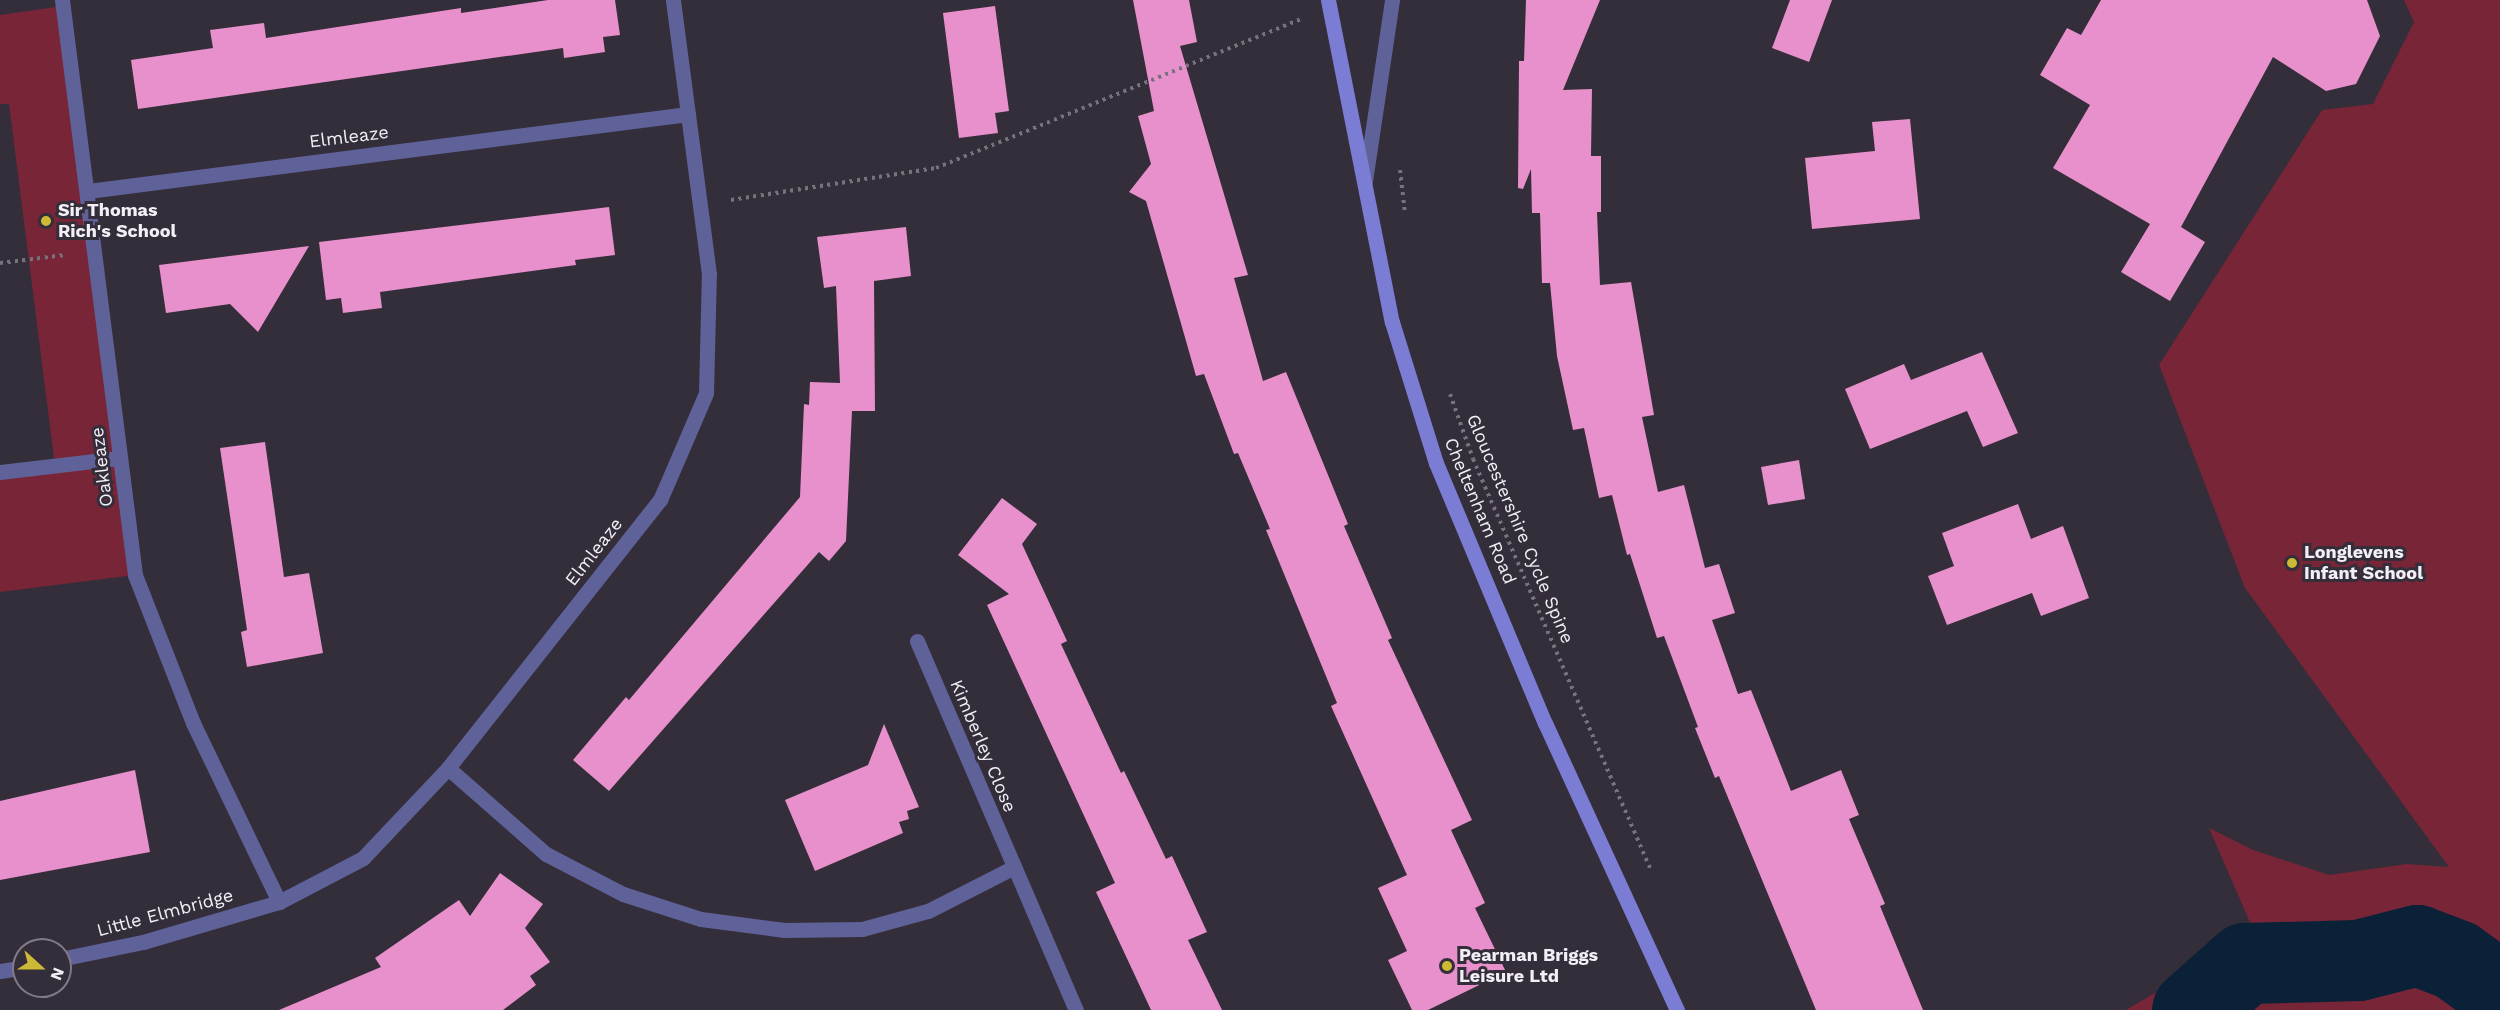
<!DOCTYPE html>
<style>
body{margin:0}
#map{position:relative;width:2500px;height:1010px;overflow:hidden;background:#342e3a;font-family:"Work Sans",sans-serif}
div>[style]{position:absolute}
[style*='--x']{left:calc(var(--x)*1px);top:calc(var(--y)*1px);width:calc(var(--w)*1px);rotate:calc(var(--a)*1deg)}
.green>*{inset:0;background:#772537}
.river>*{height:81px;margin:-40.5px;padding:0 40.5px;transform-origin:40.5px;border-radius:40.5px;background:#0a2138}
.building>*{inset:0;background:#e890cb}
.path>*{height:4px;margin-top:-2px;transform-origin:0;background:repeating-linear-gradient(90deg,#77727c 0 3px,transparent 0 7.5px)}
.service>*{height:15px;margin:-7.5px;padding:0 7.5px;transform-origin:7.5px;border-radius:7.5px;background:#5f6299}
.minor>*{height:15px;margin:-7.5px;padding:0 7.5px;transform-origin:7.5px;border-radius:7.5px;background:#5f6299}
.tertiary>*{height:15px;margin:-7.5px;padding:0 7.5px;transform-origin:7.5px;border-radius:7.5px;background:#5f6299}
.secondary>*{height:15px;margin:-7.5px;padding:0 7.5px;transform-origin:7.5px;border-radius:7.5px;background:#7a7dd3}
.dots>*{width:16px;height:16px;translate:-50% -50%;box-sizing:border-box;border:3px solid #342e3a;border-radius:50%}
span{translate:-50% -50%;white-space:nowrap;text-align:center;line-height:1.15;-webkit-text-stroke:6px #342e3a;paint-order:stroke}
.street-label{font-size:18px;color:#f3eff7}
.poi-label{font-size:18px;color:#f3eff7;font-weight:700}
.left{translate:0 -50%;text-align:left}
.north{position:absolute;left:12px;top:938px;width:60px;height:60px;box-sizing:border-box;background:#342e3a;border:2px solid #807b86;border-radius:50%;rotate:111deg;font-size:16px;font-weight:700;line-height:24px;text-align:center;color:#f3eff7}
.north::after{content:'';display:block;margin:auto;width:21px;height:27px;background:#ccb938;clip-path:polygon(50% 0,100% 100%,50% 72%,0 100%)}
</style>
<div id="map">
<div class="green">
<div style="clip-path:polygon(2404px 0,2500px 0,2500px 1010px,2126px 1010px,2255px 934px,2209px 828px,2253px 850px,2329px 875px,2407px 864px,2449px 867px,2245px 588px,2159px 365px,2322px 110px,2373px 104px,2414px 22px)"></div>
<div style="clip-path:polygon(63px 6px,135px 575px,0 592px,0 472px,55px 466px,9px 104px,0 104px,0 15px)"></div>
</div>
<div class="river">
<div style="--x:2192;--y:1010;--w:71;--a:-41.6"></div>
<div style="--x:2245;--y:963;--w:113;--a:-1.5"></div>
<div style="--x:2358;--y:960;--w:61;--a:-14.3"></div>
<div style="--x:2417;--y:945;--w:42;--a:21"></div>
<div style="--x:2456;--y:960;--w:54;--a:36"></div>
</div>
<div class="building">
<div style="clip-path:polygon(548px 0,615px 0,620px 35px,603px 37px,605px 52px,564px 58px,563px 48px,138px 109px,131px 60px,213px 48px,210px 30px,264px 23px,266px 38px,461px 8px,461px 13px)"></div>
<div style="clip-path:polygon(1133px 0,1189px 0,1197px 42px,1180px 46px,1248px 275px,1234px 278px,1263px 381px,1286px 372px,1348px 524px,1344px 526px,1392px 638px,1388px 640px,1472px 820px,1451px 830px,1485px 903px,1475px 908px,1506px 972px,1428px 1010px,1412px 1010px,1388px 960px,1407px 951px,1378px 888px,1407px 875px,1331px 706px,1337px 703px,1266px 530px,1270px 529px,1238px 453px,1234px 454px,1204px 374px,1196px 376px,1146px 201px,1129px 192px,1151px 164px,1138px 116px,1154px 111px)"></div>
<div style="clip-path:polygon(1526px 0,1600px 0,1563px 90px,1592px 89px,1591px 156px,1601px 156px,1601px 212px,1597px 212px,1600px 285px,1631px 282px,1654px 415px,1642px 417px,1658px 492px,1684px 485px,1705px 568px,1719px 564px,1735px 613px,1712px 620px,1738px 694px,1751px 690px,1791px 791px,1841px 770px,1859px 815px,1849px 819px,1885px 904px,1880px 906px,1923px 1010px,1816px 1010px,1719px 776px,1715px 778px,1695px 728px,1698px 727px,1664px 636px,1657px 638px,1630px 554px,1627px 555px,1612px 495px,1599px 498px,1584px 428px,1573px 430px,1557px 356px,1550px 283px,1542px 283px,1540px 213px,1532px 213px,1531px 169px,1523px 189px,1518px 188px,1519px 61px,1524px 61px)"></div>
<div style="clip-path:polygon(1790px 0,1832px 0,1809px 62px,1772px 48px)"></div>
<div style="clip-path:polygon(2101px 0,2367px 0,2380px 36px,2356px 84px,2326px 91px,2273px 57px,2181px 227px,2205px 242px,2170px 301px,2121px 272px,2150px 224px,2053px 168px,2090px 105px,2040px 75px,2067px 28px,2081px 35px)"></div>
<div style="clip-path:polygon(995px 6px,1009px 111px,995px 113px,998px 133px,959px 138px,943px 13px)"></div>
<div style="clip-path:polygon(1910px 119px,1920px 219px,1812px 229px,1805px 158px,1875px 151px,1872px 122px)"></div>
<div style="clip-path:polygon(609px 207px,615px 255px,575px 260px,576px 265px,380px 292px,382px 308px,343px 313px,341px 298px,326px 300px,319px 242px)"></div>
<div style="clip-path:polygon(906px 227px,911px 276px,874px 281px,875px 411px,852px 411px,846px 541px,829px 561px,819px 552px,609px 791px,573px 760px,626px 697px,629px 700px,800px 497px,804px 404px,809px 405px,810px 382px,840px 383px,836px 286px,824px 288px,817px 237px)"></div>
<div style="clip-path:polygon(309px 246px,258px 332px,230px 304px,166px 313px,159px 265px)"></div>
<div style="clip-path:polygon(1982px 352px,2018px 433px,1983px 447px,1967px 411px,1870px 449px,1845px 389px,1904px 364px,1911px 380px)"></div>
<div style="clip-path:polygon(265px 442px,284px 577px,309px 573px,323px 653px,247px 667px,241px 632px,247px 630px,220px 448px)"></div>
<div style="clip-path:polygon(1799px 460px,1805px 499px,1768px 505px,1761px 467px)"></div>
<div style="clip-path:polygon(1002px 498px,1037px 524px,1022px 544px,1067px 641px,1061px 644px,1121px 773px,1124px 771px,1166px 859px,1172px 856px,1207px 932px,1188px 940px,1222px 1010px,1151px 1010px,1096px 892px,1115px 883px,987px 605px,1009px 594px,958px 555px)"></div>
<div style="clip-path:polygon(2018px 504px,2031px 539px,2063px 526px,2089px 598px,2041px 616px,2032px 593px,1947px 625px,1928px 576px,1954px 566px,1942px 533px)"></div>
<div style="clip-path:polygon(884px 724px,919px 807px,907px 811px,909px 819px,899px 822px,903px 833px,815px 871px,785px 800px,868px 765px)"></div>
<div style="clip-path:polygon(135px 770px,150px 852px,0 880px,0 801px)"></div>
<div style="clip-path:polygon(500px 873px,543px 904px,525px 928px,550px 962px,530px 976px,536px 985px,503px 1010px,279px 1010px,381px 967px,375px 958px,459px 900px,470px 916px)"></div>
</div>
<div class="path">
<div style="--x:1400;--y:170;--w:43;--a:83.4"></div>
<div style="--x:731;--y:200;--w:207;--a:-8.9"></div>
<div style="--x:936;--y:168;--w:394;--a:-22.2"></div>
<div style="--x:0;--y:263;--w:65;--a:-7"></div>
<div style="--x:1450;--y:394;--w:69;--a:70.5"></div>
<div style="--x:1473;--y:459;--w:449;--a:66.6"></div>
</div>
<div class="service">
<div style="--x:0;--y:472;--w:121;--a:-6.7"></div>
</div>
<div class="minor">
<div style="--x:62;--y:0;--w:580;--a:82.76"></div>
<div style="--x:135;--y:575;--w:159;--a:68.6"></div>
<div style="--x:193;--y:723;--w:199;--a:64.3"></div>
<div style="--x:88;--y:191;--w:605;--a:-7.31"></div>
<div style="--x:917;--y:641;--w:402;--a:66.7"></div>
<div style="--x:448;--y:768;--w:130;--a:41.3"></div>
<div style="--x:546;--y:854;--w:87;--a:27.5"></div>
<div style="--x:623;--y:894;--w:82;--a:17.8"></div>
<div style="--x:701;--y:919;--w:84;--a:7.5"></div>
<div style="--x:784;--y:930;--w:78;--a:-0.7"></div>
<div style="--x:862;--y:929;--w:68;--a:-15.3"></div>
<div style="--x:928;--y:911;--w:97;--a:-27.1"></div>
<div style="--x:60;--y:959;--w:85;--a:-11.6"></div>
<div style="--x:143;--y:942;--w:142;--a:-16.4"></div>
<div style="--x:279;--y:902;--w:95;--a:-27.6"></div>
<div style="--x:363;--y:858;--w:124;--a:-46.6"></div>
<div style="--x:448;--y:768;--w:342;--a:-51.7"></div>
<div style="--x:660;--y:500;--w:116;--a:-66.7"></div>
<div style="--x:706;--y:393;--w:119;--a:-88.6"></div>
<div style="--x:709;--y:274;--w:276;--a:-97.5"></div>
<div style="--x:0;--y:971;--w:24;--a:-9"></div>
</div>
<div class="tertiary">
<div style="--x:1365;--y:181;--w:183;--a:-81.5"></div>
</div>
<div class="secondary">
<div style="--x:1328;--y:0;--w:328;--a:78.8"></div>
<div style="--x:1392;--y:322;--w:148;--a:72.7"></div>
<div style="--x:1436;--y:463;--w:282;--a:67.3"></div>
<div style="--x:1545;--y:723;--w:316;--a:65.3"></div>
</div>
<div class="dots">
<div style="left:46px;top:221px;background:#ccb938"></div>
<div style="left:2292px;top:563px;background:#ccb938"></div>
<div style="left:1447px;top:966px;background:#ccb938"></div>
</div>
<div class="street-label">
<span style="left:349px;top:137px;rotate:-7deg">Elmleaze</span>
<span style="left:102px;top:467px;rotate:-97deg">Oakleaze</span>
<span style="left:1480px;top:511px;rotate:67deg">Cheltenham Road</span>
<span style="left:1520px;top:529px;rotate:67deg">Gloucestershire Cycle Spine</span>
<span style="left:594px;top:552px;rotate:-52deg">Elmleaze</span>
<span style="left:983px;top:746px;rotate:67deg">Kimberley Close</span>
<span style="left:165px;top:913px;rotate:-15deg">Little Elmbridge</span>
</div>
<div class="poi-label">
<span class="left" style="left:58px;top:221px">Sir Thomas<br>Rich's School</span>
<span class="left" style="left:2304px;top:563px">Longlevens<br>Infant School</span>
<span class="left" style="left:1459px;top:966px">Pearman Briggs<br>Leisure Ltd</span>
</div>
<div class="north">N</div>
</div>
